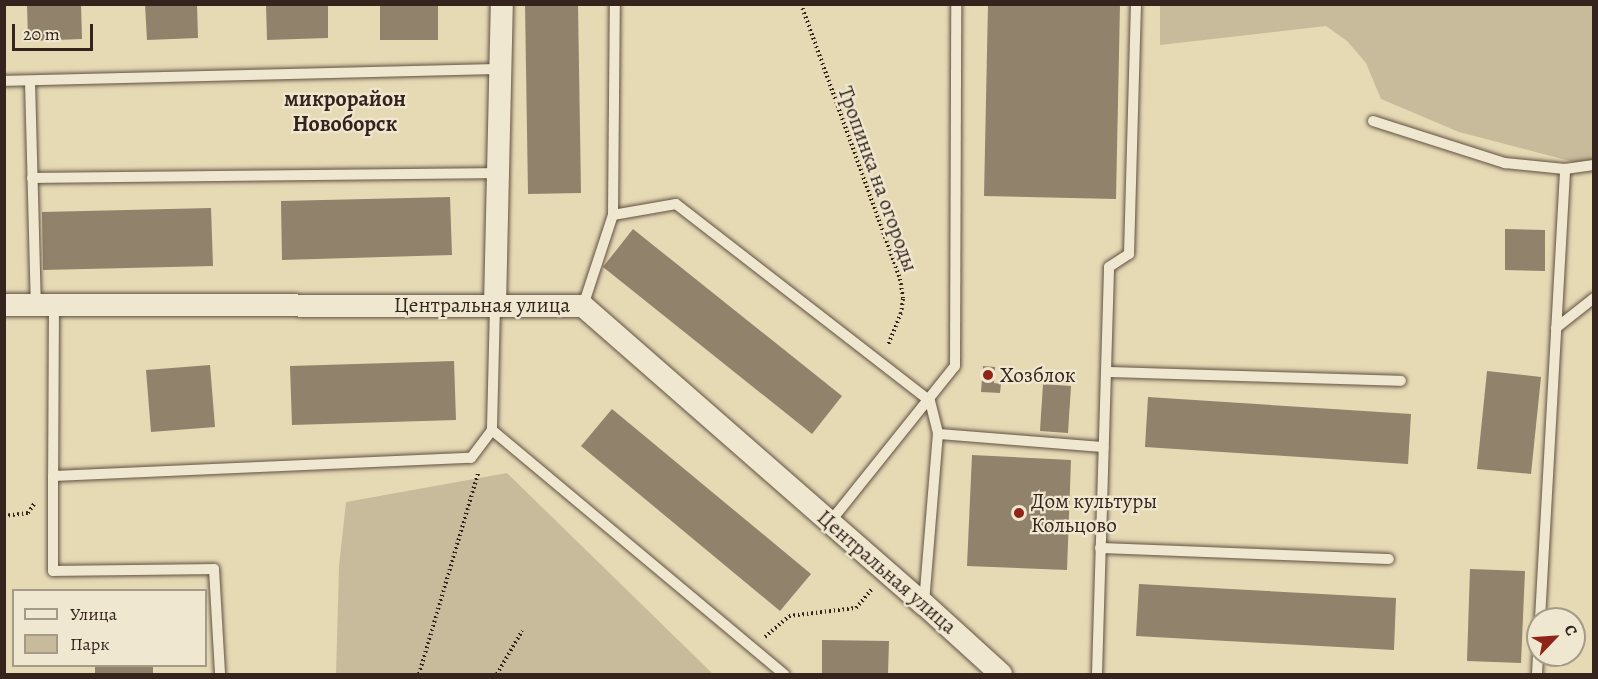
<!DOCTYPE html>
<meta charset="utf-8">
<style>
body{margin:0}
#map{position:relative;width:1598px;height:679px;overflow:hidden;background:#e6dab5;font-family:Alegreya,serif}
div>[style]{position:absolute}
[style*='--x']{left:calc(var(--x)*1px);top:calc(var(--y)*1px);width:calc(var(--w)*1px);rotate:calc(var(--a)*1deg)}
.green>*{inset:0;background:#c8bb9b}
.building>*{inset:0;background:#91826c}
.path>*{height:4px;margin-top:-2px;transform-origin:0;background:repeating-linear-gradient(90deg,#35231d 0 1.5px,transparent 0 4.5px)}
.roads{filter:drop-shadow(0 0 2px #615143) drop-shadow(0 0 2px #615143)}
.service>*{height:10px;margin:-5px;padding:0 5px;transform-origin:5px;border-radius:5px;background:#efe7cf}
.minor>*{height:22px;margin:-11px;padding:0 11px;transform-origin:11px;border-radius:11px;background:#efe7cf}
.dots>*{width:16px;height:16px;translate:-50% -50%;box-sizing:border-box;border:3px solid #efe7cf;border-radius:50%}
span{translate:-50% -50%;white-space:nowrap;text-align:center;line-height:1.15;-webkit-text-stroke:4.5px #efe7cf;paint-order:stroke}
.street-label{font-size:21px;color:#35231d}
.poi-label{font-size:21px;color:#35231d}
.left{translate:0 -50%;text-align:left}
.neighbourhood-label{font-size:22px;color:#35231d;font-weight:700}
.frame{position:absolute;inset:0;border:6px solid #35231d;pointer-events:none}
.legend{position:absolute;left:12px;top:589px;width:195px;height:78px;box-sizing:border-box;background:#efe7cf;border:2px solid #a59988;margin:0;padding:8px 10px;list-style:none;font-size:18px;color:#35231d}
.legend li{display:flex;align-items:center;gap:12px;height:30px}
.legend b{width:30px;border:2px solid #a59988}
.north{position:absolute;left:1526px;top:607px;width:60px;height:60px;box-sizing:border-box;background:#efe7cf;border:2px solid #a59988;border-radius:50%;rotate:65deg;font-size:16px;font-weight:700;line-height:24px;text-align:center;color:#35231d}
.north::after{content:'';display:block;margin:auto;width:21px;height:27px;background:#8f2418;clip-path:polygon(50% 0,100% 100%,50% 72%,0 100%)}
.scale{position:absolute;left:12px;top:24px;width:81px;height:27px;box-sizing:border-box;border:3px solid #35231d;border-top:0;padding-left:8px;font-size:18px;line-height:21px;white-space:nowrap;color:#35231d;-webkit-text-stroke:4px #efe7cf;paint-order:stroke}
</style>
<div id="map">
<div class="green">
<div style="clip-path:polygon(1160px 5px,1593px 5px,1593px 167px,1459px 132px,1381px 99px,1366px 63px,1347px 41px,1326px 26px,1160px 45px)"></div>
<div style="clip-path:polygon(507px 473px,713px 674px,336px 674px,339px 566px,346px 502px)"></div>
</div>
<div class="building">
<div style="clip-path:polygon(27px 4px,81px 4px,82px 39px,28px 41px)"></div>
<div style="clip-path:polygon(145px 4px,197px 4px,198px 38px,147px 40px)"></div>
<div style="clip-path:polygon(266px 4px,328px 4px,328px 38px,267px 40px)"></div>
<div style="clip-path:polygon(380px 4px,438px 4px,438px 40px,380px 40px)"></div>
<div style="clip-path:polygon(525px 4px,578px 4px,581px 193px,528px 194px)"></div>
<div style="clip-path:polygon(988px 4px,1120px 4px,1116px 199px,984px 196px)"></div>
<div style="clip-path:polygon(450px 197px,452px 255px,282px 260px,281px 201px)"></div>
<div style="clip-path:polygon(211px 208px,213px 266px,43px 270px,42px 212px)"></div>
<div style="clip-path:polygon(633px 229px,842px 396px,812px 434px,603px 267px)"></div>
<div style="clip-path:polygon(1505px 229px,1545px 230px,1545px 271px,1505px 270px)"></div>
<div style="clip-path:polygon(454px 361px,456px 420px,292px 425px,290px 366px)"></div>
<div style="clip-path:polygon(210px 365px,215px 427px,151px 432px,146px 370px)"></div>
<div style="clip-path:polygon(983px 366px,995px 367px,994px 383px,1001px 384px,1000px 393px,981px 392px)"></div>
<div style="clip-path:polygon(1487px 371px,1541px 377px,1531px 474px,1477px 469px)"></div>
<div style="clip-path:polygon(1043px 384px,1071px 386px,1068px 433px,1040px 431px)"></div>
<div style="clip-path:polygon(1148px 397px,1411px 414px,1408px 464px,1145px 447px)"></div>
<div style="clip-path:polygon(612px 409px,811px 574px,780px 611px,581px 446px)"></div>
<div style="clip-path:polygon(972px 455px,1071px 460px,1067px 570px,967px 566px)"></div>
<div style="clip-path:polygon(1470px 569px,1525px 571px,1521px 663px,1467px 661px)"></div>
<div style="clip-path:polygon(1139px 584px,1396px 598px,1394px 650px,1136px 636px)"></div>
<div style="clip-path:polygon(822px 640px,889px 641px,888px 674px,822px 674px)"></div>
<div style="clip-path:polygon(95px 666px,153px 666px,153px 674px,95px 674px)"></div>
</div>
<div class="path">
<div style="--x:801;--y:4;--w:292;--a:70.2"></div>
<div style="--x:900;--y:279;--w:20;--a:81"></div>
<div style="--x:903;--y:299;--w:14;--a:98"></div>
<div style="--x:901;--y:313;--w:35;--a:112"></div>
<div style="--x:4;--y:516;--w:24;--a:-7"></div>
<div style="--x:28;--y:513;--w:11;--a:-56"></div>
<div style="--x:765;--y:637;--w:32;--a:-41"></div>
<div style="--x:789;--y:616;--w:67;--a:-6.8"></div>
<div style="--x:856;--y:608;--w:25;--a:-50"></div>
<div style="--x:419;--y:674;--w:209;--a:-73.6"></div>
<div style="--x:497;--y:674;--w:50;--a:-59.8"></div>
</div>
<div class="roads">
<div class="service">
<div style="--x:4;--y:81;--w:498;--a:-1.4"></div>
<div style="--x:30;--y:81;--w:224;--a:88.5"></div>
<div style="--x:1373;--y:121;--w:139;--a:17.7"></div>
<div style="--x:1505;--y:163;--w:60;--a:5.7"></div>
<div style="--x:1565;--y:169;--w:29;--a:-8"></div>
<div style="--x:32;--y:178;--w:467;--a:-0.6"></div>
<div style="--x:613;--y:215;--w:64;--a:-9.9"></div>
<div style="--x:676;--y:204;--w:321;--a:37.8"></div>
<div style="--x:930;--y:401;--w:34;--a:76"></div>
<div style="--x:938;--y:434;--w:166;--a:4.5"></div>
<div style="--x:54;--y:305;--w:171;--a:90.3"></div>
<div style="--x:53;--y:476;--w:418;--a:-2.5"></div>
<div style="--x:471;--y:458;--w:35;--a:-53"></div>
<div style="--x:495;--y:305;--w:125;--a:91.4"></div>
<div style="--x:492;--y:430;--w:381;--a:39.9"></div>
<div style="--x:583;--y:306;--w:96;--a:-71.8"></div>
<div style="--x:613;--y:215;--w:211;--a:-89.5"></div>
<div style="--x:1556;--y:328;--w:48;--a:-38.3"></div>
<div style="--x:1106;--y:372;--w:295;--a:1.7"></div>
<div style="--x:53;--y:476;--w:95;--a:90"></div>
<div style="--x:53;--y:571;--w:161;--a:-0.7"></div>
<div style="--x:214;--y:569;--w:105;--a:86.7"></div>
<div style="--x:830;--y:522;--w:200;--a:-51.3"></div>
<div style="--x:955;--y:366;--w:362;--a:-89.8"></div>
<div style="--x:1100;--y:548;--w:289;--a:2.2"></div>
<div style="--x:924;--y:603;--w:170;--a:-85.3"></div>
<div style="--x:1540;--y:619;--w:451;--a:-86.8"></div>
<div style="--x:1097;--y:674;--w:407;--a:-88.3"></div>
<div style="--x:1109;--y:267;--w:24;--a:-33"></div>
<div style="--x:1129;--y:254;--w:250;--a:-88.4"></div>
<div style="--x:1537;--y:674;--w:21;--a:-87"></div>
</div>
<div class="minor">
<div style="--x:4;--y:305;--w:579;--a:0.1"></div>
<div style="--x:583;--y:306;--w:453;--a:41.2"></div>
<div style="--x:924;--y:604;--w:104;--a:42.3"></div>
<div style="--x:495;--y:305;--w:301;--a:-88.7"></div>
</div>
</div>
<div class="dots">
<div style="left:988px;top:375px;background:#8f2418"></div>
<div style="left:1019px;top:513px;background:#8f2418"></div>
</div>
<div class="street-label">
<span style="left:878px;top:179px;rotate:70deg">Тропинка на огороды</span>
<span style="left:482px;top:305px">Центральная улица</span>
<span style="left:887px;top:572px;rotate:41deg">Центральная улица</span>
</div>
<div class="poi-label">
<span class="left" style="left:1000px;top:375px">Хозблок</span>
<span class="left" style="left:1031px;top:513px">Дом культуры<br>Кольцово</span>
</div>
<div class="neighbourhood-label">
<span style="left:345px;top:112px">микрорайон<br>Новоборск</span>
</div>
<div class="frame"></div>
<ul class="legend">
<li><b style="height:8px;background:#efe7cf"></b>Улица</li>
<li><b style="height:16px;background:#c8bb9b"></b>Парк</li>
</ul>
<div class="north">С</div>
<div class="scale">20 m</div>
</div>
